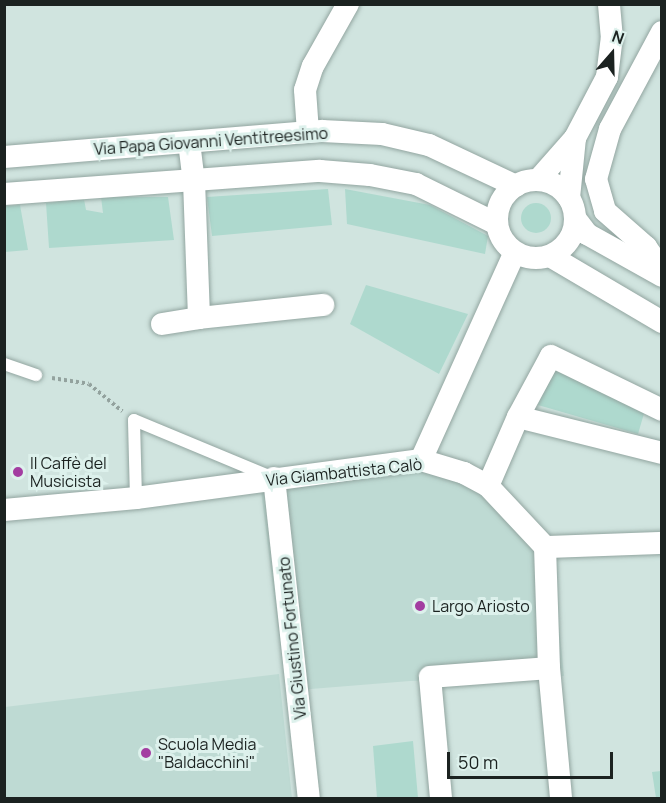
<!DOCTYPE html>
<meta charset="utf-8">
<style>
body{margin:0}
#map{position:relative;width:666px;height:803px;overflow:hidden;background:#d0e4df;font-family:Manrope,sans-serif}
div>[style]{position:absolute}
[style*='--x']{left:calc(var(--x)*1px);top:calc(var(--y)*1px);width:calc(var(--w)*1px);rotate:calc(var(--a)*1deg)}
.built>*{inset:0;background:#bedad3}
.green>*{inset:0;background:#aed9ce}
.round{border-radius:50%}
.path>*{height:4px;margin-top:-2px;transform-origin:0;background:repeating-linear-gradient(90deg,#93a29e 0 3px,transparent 0 6px)}
.roads{filter:drop-shadow(0 0 2px #92a5a0) drop-shadow(0 0 2px #92a5a0)}
.lane>*{height:12px;margin:-6px;padding:0 6px;transform-origin:6px;border-radius:6px;background:#fff}
.street>*{height:22px;margin:-11px;padding:0 11px;transform-origin:11px;border-radius:11px;background:#fff}
.street>.ring{margin:-11px;padding:0;box-sizing:content-box;background:none;border:22px solid #fff;border-radius:50%}
.dots>*{width:16px;height:16px;translate:-50% -50%;box-sizing:border-box;border:3px solid #ddf1ec;border-radius:50%}
span{translate:-50% -50%;white-space:nowrap;text-align:center;line-height:1.15;-webkit-text-stroke:6px #ddf1ec;paint-order:stroke}
.street-label{font-size:16px;color:#1b2220}
.poi-label{font-size:16px;color:#1b2220}
.left{translate:0 -50%;text-align:left}
.frame{position:absolute;inset:0;border:6px solid #1b2220;pointer-events:none}
.north{position:absolute;left:582px;top:24px;width:60px;height:60px;-webkit-text-stroke:4px #ddf1ec;paint-order:stroke;rotate:20deg;font-size:16px;font-weight:700;line-height:24px;text-align:center;color:#1b2220}
.north::after{content:'';display:block;margin:auto;width:21px;height:27px;background:#1b2220;clip-path:polygon(50% 0,100% 100%,50% 72%,0 100%)}
.scale{position:absolute;left:447px;top:752px;width:166px;height:27px;box-sizing:border-box;border:3px solid #1b2220;border-top:0;padding-left:8px;font-size:18px;line-height:21px;white-space:nowrap;color:#1b2220;-webkit-text-stroke:4px #ddf1ec;paint-order:stroke}
</style>
<div id="map">
<div class="built">
<div style="clip-path:polygon(452px 463px,551px 542px,564px 676px,410px 681px,286px 691px,259px 474px)"></div>
<div style="clip-path:polygon(279px 674px,292px 798px,5px 798px,5px 707px)"></div>
</div>
<div class="green">
<div style="clip-path:polygon(328px 189px,332px 225px,212px 236px,207px 197px)"></div>
<div style="clip-path:polygon(345px 189px,430px 205px,488px 236px,485px 254px,347px 224px)"></div>
<div style="clip-path:polygon(101px 197px,168px 197px,174px 240px,49px 248px,46px 203px,84px 199px,86px 210px,103px 213px)"></div>
<div class="round" style="left:521px;top:203px;width:30px;height:30px"></div>
<div style="clip-path:polygon(20px 205px,28px 250px,5px 252px,5px 206px)"></div>
<div style="clip-path:polygon(366px 285px,468px 314px,439px 374px,350px 324px)"></div>
<div style="clip-path:polygon(554px 366px,645px 410px,638px 434px,538px 405px)"></div>
<div style="clip-path:polygon(413px 741px,418px 798px,377px 798px,373px 746px)"></div>
<div style="clip-path:polygon(661px 771px,661px 798px,656px 798px,652px 772px)"></div>
</div>
<div class="path">
<div style="--x:52;--y:378;--w:37;--a:9"></div>
<div style="--x:89;--y:384;--w:43;--a:39.3"></div>
</div>
<div class="roads">
<div class="lane">
<div style="--x:4;--y:364;--w:34;--a:19"></div>
<div style="--x:136;--y:498;--w:78;--a:-91.5"></div>
<div style="--x:134;--y:420;--w:148;--a:22.6"></div>
</div>
<div class="street">
<div style="--x:662;--y:32;--w:110;--a:118.2"></div>
<div style="--x:610;--y:129;--w:52;--a:105.6"></div>
<div style="--x:596;--y:179;--w:33;--a:74"></div>
<div style="--x:605;--y:211;--w:55;--a:41.3"></div>
<div style="--x:646;--y:247;--w:28;--a:55"></div>
<div style="--x:308;--y:132;--w:42;--a:-94.1"></div>
<div style="--x:305;--y:90;--w:25;--a:-72"></div>
<div style="--x:313;--y:66;--w:71;--a:-60.6"></div>
<div style="--x:189;--y:142;--w:39;--a:83"></div>
<div style="--x:194;--y:181;--w:137;--a:87.9"></div>
<div style="--x:4;--y:157;--w:319;--a:-4.7"></div>
<div style="--x:322;--y:131;--w:60;--a:2.9"></div>
<div style="--x:382;--y:134;--w:48;--a:13.2"></div>
<div style="--x:429;--y:145;--w:96;--a:25.2"></div>
<div style="--x:538;--y:180;--w:56;--a:-48.6"></div>
<div style="--x:575;--y:138;--w:69;--a:-62.3"></div>
<div style="--x:607;--y:77;--w:38;--a:-83"></div>
<div style="--x:612;--y:39;--w:35;--a:-95"></div>
<div class="ring" style="left:497px;top:180px;width:56px;height:56px"></div>
<div style="--x:4;--y:194;--w:317;--a:-4.2"></div>
<div style="--x:320;--y:171;--w:50;--a:4.6"></div>
<div style="--x:370;--y:175;--w:47;--a:11.1"></div>
<div style="--x:416;--y:184;--w:90;--a:26.3"></div>
<div style="--x:569;--y:198;--w:60;--a:-84.3"></div>
<div style="--x:575;--y:218;--w:20;--a:53"></div>
<div style="--x:587;--y:234;--w:86;--a:29.2"></div>
<div style="--x:550;--y:256;--w:130;--a:30.5"></div>
<div style="--x:162;--y:324;--w:37;--a:-9"></div>
<div style="--x:199;--y:318;--w:125;--a:-6"></div>
<div style="--x:518;--y:417;--w:148;--a:14"></div>
<div style="--x:421;--y:460;--w:228;--a:-65.7"></div>
<div style="--x:274;--y:478;--w:322;--a:83.8"></div>
<div style="--x:488;--y:486;--w:75;--a:-66.5"></div>
<div style="--x:518;--y:417;--w:69;--a:-61.6"></div>
<div style="--x:551;--y:356;--w:123;--a:25.9"></div>
<div style="--x:4;--y:510;--w:133;--a:-5.2"></div>
<div style="--x:136;--y:498;--w:288;--a:-7.6"></div>
<div style="--x:421;--y:460;--w:45;--a:16.8"></div>
<div style="--x:464;--y:473;--w:27;--a:28"></div>
<div style="--x:488;--y:486;--w:83;--a:46.9"></div>
<div style="--x:545;--y:547;--w:121;--a:88.1"></div>
<div style="--x:549;--y:668;--w:131;--a:84.7"></div>
<div style="--x:545;--y:547;--w:117;--a:-2"></div>
<div style="--x:441;--y:798;--w:121;--a:-95.2"></div>
<div style="--x:430;--y:677;--w:119;--a:-4.3"></div>
</div>
</div>
<div class="dots">
<div style="left:18px;top:472px;background:#a33da1"></div>
<div style="left:420px;top:606px;background:#a33da1"></div>
<div style="left:146px;top:753px;background:#a33da1"></div>
</div>
<div class="street-label">
<span style="left:211px;top:141px;rotate:-4deg">Via Papa Giovanni Ventitreesimo</span>
<span style="left:344px;top:472px;rotate:-6deg">Via Giambattista Calò</span>
<span style="left:292px;top:638px;rotate:-96deg">Via Giustino Fortunato</span>
</div>
<div class="poi-label">
<span class="left" style="left:30px;top:472px">Il Caffè del<br>Musicista</span>
<span class="left" style="left:432px;top:606px">Largo Ariosto</span>
<span class="left" style="left:158px;top:753px">Scuola Media<br>"Baldacchini"</span>
</div>
<div class="frame"></div>
<div class="north">N</div>
<div class="scale">50 m</div>
</div>
